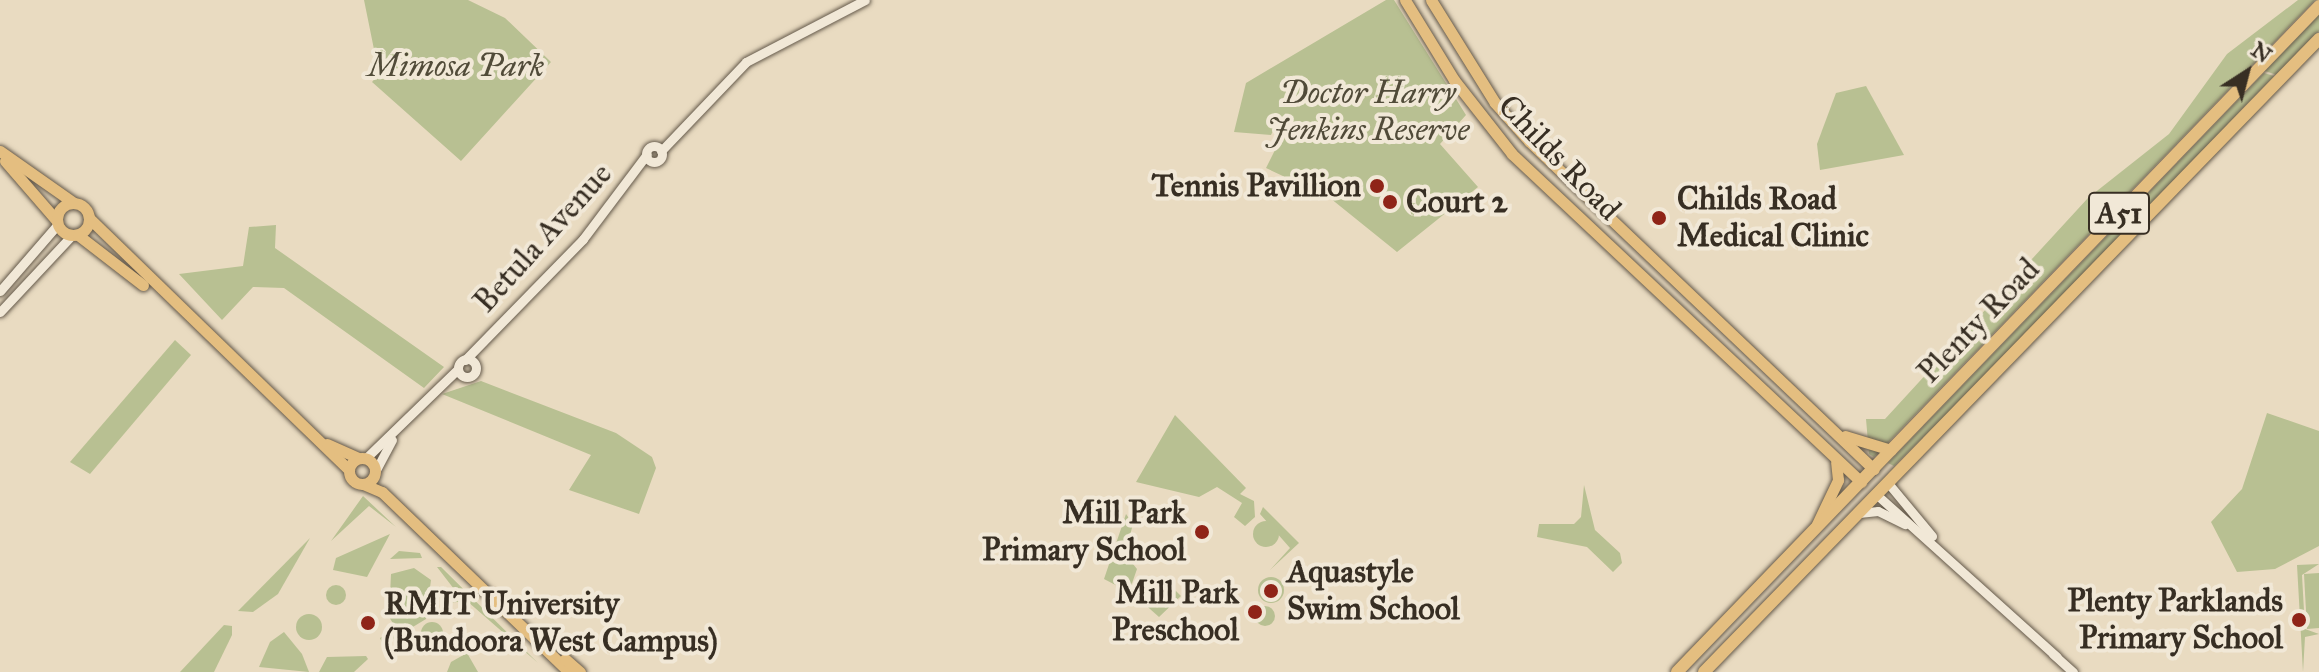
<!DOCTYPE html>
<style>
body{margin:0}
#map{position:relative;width:2319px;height:672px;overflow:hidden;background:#e9dbc1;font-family:"IM FELL Great Primer",serif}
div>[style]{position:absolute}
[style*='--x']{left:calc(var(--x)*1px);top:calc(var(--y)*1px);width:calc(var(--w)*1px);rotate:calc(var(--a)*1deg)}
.green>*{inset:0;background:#b8c092}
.round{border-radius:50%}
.roads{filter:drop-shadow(0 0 2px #64594a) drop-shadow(0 0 2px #64594a)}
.minor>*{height:9px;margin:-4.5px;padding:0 4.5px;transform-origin:4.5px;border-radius:4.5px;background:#f1e8d7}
.minor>.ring{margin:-4.5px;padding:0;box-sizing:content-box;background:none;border:9px solid #f1e8d7;border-radius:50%}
.major>*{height:11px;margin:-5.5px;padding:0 5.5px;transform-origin:5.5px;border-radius:5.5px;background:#e4be80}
.major>.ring{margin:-5.5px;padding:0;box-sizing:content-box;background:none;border:11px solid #e4be80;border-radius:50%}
.highway>*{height:12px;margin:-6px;padding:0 6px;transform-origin:6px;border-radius:6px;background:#e4be80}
.dots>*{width:22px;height:22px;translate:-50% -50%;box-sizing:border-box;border:4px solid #f1e8d7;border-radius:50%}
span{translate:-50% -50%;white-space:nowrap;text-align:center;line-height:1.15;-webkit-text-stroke:8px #f1e8d7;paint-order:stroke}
.shield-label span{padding:2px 6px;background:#f1e8d7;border:2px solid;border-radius:6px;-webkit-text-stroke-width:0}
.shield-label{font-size:30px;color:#372e23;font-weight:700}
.park-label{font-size:32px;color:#514b39;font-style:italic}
.street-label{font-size:32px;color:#372e23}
.poi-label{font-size:32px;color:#372e23;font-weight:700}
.right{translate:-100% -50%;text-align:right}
.left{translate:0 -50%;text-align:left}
.north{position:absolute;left:2207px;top:32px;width:80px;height:80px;-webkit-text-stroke:6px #f1e8d7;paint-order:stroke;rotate:36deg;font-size:22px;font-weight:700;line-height:32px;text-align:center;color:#372e23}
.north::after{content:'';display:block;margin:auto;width:28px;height:36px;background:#372e23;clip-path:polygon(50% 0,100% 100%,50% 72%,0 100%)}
</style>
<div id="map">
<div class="green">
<div style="clip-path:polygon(364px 0,468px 0,505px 18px,551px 62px,461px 161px,372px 82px,379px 74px)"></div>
<div style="clip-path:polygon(1386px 0,1394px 0,1466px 115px,1440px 144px,1478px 187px,1397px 252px,1330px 198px,1266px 168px,1289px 122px,1279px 118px,1271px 135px,1234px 132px,1246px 83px)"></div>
<div style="clip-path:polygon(2298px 0,2315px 0,1874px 457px,1869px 454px,1866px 419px,1885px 419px,2088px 198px,2169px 134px,2227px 54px)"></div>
<div style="clip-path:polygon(2319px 15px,2319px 31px,2277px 75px,2265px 71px)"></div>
<div style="clip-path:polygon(2264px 73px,2274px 76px,1987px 374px,1894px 466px,1888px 463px)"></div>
<div style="clip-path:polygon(1866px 86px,1904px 155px,1820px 170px,1817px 144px,1836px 93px)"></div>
<div style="clip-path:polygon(276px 225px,275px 248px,444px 367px,424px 388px,284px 288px,253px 287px,222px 320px,179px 274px,243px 266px,249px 227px)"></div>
<div style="clip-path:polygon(175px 340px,191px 355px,124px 434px,90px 474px,70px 462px)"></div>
<div style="clip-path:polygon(481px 381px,616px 433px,652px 457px,656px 468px,639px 514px,569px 490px,591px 455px,442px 394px)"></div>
<div style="clip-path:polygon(2267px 413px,2319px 431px,2319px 546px,2275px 569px,2237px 572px,2211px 522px,2242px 489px)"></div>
<div style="clip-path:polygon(1175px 415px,1246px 488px,1240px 494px,1254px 501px,1255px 517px,1245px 526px,1234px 517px,1242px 503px,1217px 487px,1199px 497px,1136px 482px)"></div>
<div style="clip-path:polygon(1584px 485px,1595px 530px,1620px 553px,1622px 563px,1613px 572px,1587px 547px,1537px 537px,1539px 524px,1574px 524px,1581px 517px)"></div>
<div style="clip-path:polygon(363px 496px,396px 527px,369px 506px,331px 541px)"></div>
<div style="clip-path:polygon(1263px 507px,1299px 543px,1270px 570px,1290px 548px,1260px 514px)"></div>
<div style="clip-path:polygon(1126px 514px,1133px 524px,1125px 554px,1137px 569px,1129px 592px,1104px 579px)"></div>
<div class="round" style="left:1253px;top:521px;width:26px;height:26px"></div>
<div style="clip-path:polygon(390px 534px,367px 577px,333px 570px,336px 558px)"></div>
<div style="clip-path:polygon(310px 538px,278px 594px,253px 612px,238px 611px)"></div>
<div style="clip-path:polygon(399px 551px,420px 553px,422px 558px,390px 559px)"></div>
<div style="clip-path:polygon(2319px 564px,2302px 575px,2305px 629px,2319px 634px,2305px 637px,2303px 672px,2297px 565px)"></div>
<div style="clip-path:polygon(437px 567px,441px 567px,538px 663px,467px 601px,447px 603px,454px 589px)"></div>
<div style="clip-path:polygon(414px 568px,431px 580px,426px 619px,383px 645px,380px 638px,396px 628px,389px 617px,391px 574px)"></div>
<div style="clip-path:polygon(2319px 573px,2319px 628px,2307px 629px,2304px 574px)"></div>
<div class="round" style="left:1258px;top:577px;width:26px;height:26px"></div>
<div style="clip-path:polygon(1133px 584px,1171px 601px,1175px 590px,1181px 596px,1159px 617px,1132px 593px)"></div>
<div class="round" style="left:326px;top:585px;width:20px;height:20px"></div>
<div class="round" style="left:1255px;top:606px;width:20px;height:20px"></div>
<div class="round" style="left:296px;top:614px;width:26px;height:26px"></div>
<div class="round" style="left:421px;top:622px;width:22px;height:22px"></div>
<div style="clip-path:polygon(224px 625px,232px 626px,232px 635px,214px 672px,180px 672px)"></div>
<div style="clip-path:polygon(284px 632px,302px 654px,309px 672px,259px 667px,270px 642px)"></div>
<div style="clip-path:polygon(467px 653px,478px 672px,447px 672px,451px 662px)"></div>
<div style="clip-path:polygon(327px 657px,366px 656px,368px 659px,354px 672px,319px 672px)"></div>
</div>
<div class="roads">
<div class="minor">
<div class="ring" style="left:646px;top:146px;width:7px;height:7px"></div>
<div style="--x:661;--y:151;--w:123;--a:-46.3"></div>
<div style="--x:746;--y:62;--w:134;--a:-27.5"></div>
<div style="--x:0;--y:291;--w:89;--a:-49.1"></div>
<div style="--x:0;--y:312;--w:105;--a:-46.9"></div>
<div class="ring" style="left:458px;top:359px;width:9px;height:9px"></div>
<div style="--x:465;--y:360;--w:169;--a:-45.7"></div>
<div style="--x:583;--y:239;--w:106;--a:-53"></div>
<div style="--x:366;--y:458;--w:128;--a:-44.1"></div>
<div style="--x:376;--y:470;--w:34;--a:-62"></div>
<div style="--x:1888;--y:483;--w:69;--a:50.3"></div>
<div style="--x:1877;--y:495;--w:242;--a:42"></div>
<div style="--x:1859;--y:513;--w:19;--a:-6"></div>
<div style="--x:1878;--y:511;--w:30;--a:26"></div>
<div style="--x:2053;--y:654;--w:27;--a:42"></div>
</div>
<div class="major">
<div style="--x:1405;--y:0;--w:94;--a:58.5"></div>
<div style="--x:1454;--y:80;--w:94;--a:51.9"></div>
<div style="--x:1512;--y:154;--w:479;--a:43.2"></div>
<div style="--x:1431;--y:0;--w:121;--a:58.1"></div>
<div style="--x:1495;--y:103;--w:51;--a:48.2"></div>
<div style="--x:1529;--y:141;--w:476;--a:43.6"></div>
<div style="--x:0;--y:151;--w:90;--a:35.1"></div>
<div style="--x:5;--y:161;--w:79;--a:49.1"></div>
<div class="ring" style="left:57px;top:203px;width:21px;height:21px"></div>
<div style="--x:89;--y:218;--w:362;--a:44.1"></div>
<div style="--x:78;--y:235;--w:82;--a:37.6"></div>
<div style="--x:1845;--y:436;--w:48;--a:16.9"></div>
<div style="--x:327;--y:444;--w:35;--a:24"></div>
<div class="ring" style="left:349px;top:458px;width:15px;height:15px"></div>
<div style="--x:363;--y:484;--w:21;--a:23"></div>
<div style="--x:382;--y:492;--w:260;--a:43.9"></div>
<div style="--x:1817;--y:524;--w:49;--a:-64.5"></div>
<div style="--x:1838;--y:480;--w:18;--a:-96"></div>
<div style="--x:565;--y:659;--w:20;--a:41"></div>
</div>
<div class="highway">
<div style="--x:1677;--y:672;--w:925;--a:-46.05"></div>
<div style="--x:1704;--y:672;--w:883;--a:-45.83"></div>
</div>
</div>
<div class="dots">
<div style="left:1377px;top:186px;background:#8f2418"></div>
<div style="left:1390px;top:202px;background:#8f2418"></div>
<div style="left:1659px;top:218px;background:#8f2418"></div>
<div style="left:1202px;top:532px;background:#8f2418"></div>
<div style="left:1271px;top:591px;background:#8f2418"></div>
<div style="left:1255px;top:612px;background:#8f2418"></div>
<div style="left:2299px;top:620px;background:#8f2418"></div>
<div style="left:368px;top:623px;background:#8f2418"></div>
</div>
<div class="shield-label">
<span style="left:2119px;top:213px">A51</span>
</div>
<div class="park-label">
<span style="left:456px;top:66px">Mimosa Park</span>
<span style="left:1368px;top:112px">Doctor Harry<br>Jenkins Reserve</span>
</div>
<div class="street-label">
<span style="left:1559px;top:158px;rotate:46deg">Childs Road</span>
<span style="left:543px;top:238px;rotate:-48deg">Betula Avenue</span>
<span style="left:1979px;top:321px;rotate:-46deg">Plenty Road</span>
</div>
<div class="poi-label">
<span class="right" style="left:1361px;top:186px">Tennis Pavillion</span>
<span class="left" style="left:1677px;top:218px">Childs Road<br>Medical Clinic</span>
<span class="left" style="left:1406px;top:202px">Court 2</span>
<span class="right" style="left:1186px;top:532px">Mill Park<br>Primary School</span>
<span class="left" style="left:1287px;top:591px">Aquastyle<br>Swim School</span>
<span class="right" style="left:1239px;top:612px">Mill Park<br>Preschool</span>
<span class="right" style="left:2283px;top:620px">Plenty Parklands<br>Primary School</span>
<span class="left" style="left:384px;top:623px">RMIT University<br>(Bundoora West Campus)</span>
</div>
<div class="north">N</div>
</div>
